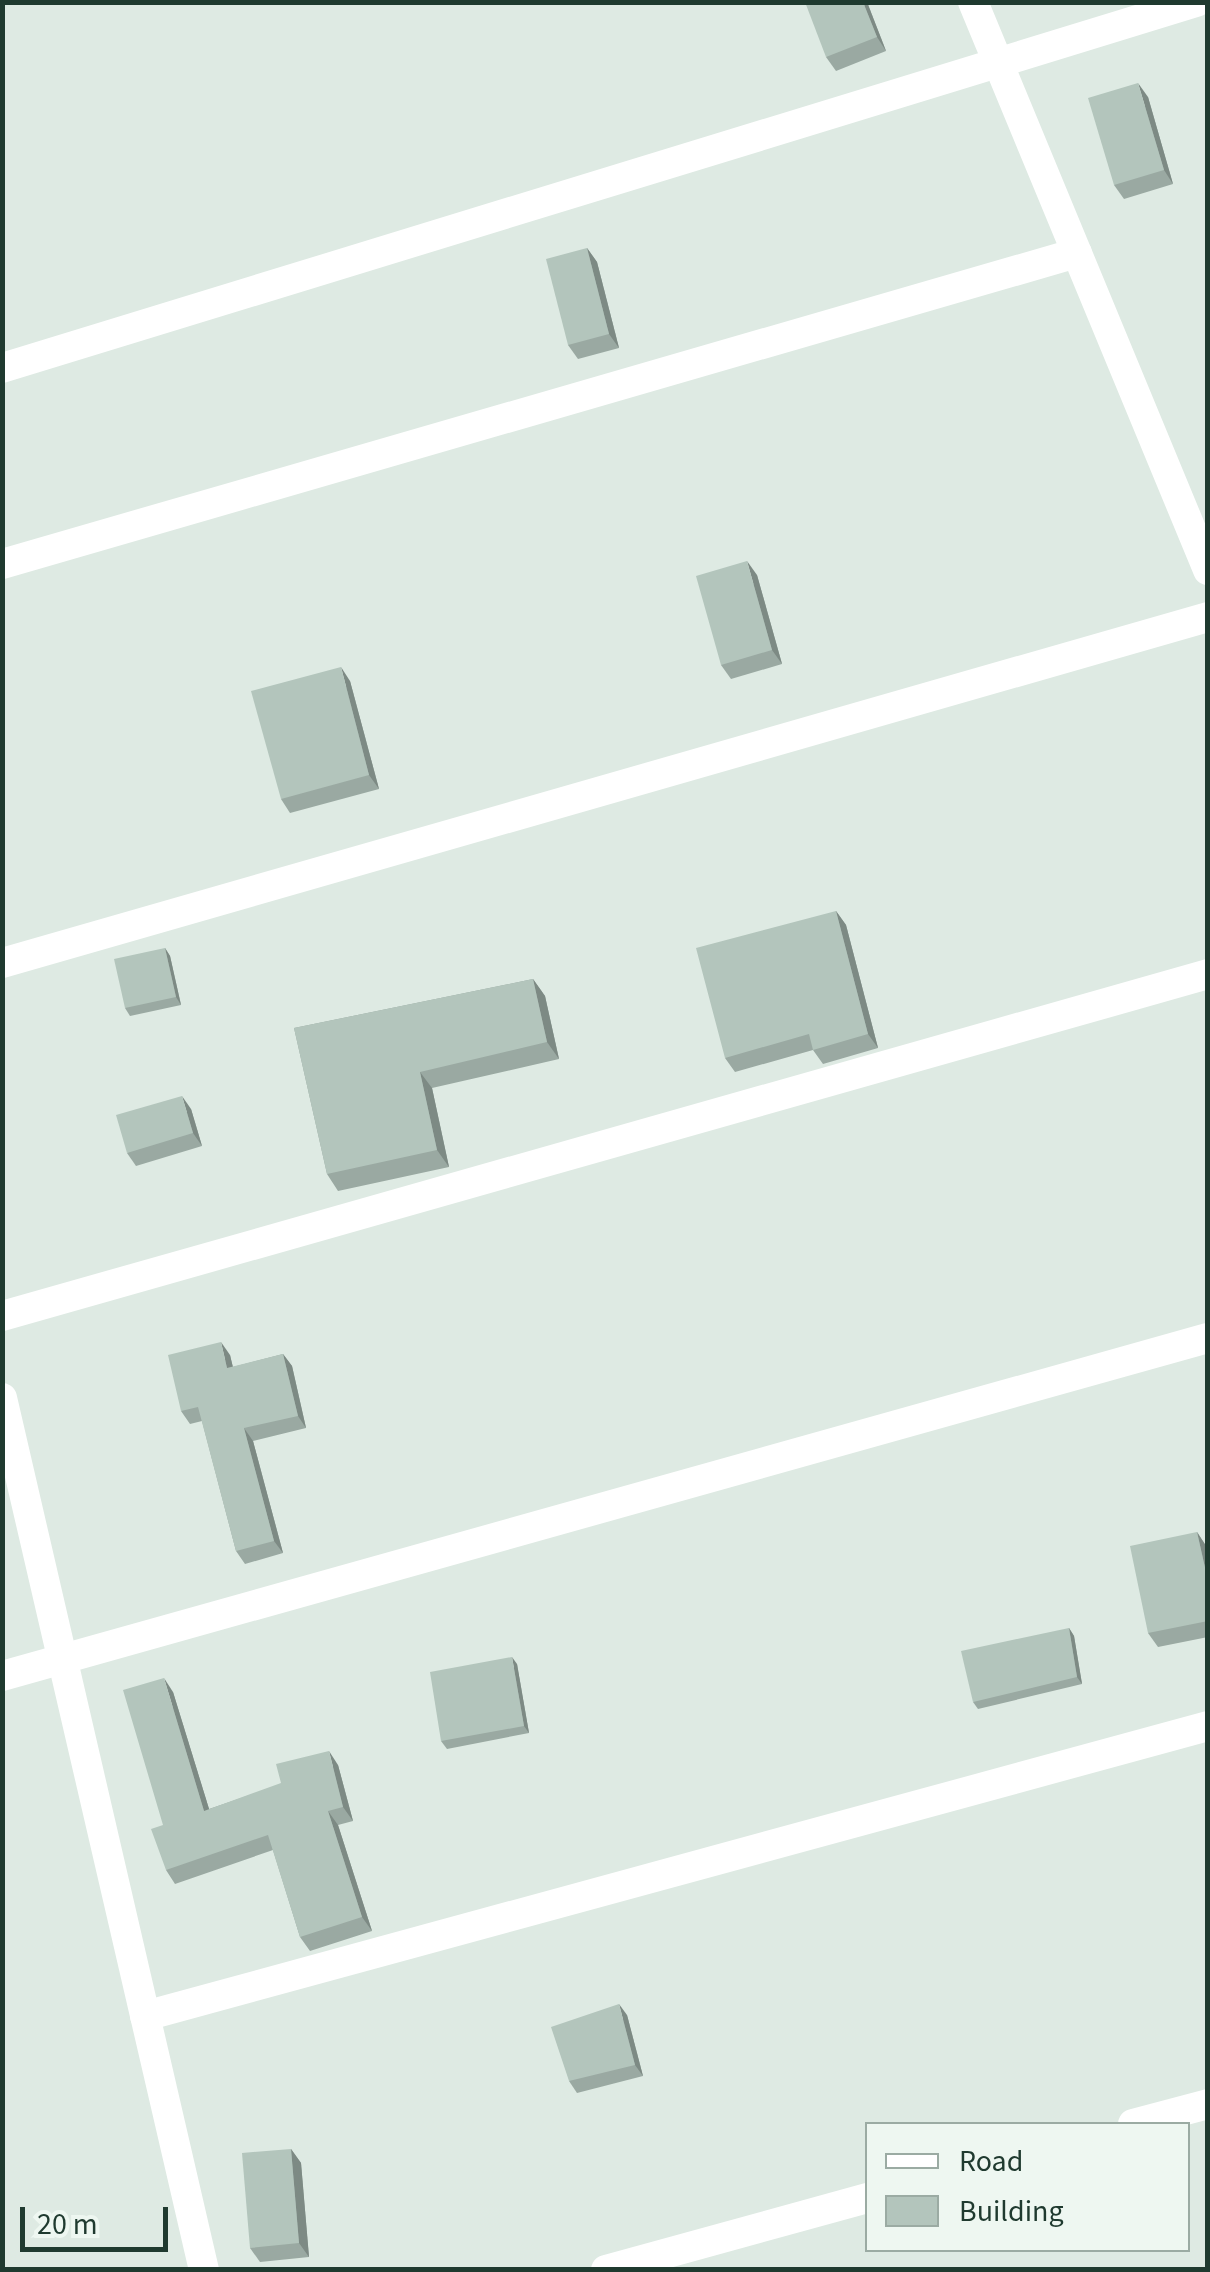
<!DOCTYPE html>
<style>
body{margin:0}
#map{position:relative;width:1210px;height:2272px;overflow:hidden;background:#deeae3;font-family:"Source Sans 3",sans-serif}
div>[style]{position:absolute}
[style*='--x']{left:calc(var(--x)*1px);top:calc(var(--y)*1px);width:calc(var(--w)*1px);rotate:calc(var(--a)*1deg)}
.minor>*{height:30px;margin:-15px;padding:0 15px;transform-origin:15px;border-radius:15px;background:#fff}
.wall>*{inset:0;background:#9aa9a2}
.shaded-wall>*{inset:0;background:#7d8a84}
.building>*{inset:0;background:#b3c5bc}
span{translate:-50% -50%;white-space:nowrap;text-align:center;line-height:1.15;-webkit-text-stroke:10px #eef7f1;paint-order:stroke}
.frame{position:absolute;inset:0;border:5px solid #1f3a2f;pointer-events:none}
.legend{position:absolute;left:865px;top:2122px;width:325px;height:130px;box-sizing:border-box;background:#eef7f1;border:2px solid #9baba3;margin:0;padding:12px 18px;list-style:none;font-size:30px;color:#1f3a2f}
.legend li{display:flex;align-items:center;gap:20px;height:50px}
.legend b{width:50px;border:2px solid #9baba3}
.scale{position:absolute;left:20px;top:2207px;width:148px;height:45px;box-sizing:border-box;border:5px solid #1f3a2f;border-top:0;padding-left:12px;font-size:30px;line-height:35px;white-space:nowrap;color:#1f3a2f;-webkit-text-stroke:8px #eef7f1;paint-order:stroke}
</style>
<div id="map">
<div class="minor">
<div style="--x:973;--y:2;--w:615;--a:67.52"></div>
<div style="--x:2;--y:368;--w:1249;--a:-17.04"></div>
<div style="--x:2;--y:564;--w:1119;--a:-16.14"></div>
<div style="--x:2;--y:963;--w:1255;--a:-16.01"></div>
<div style="--x:2;--y:1316;--w:1254;--a:-15.83"></div>
<div style="--x:2;--y:1398;--w:895;--a:76.96"></div>
<div style="--x:2;--y:1676;--w:1252;--a:-15.66"></div>
<div style="--x:145;--y:2016;--w:1102;--a:-15.26"></div>
<div style="--x:1133;--y:2124;--w:78;--a:-14.9"></div>
<div style="--x:606;--y:2270;--w:272;--a:-15.4"></div>
</div>
<div class="wall">
<div style="clip-path:polygon(867px 2px,886px 51px,836px 71px,826px 57px)"></div>
<div style="clip-path:polygon(1148px 97px,1173px 184px,1124px 199px,1114px 185px)"></div>
<div style="clip-path:polygon(587px 248px,597px 262px,619px 348px,578px 359px,568px 345px)"></div>
<div style="clip-path:polygon(757px 575px,782px 664px,731px 679px,721px 665px)"></div>
<div style="clip-path:polygon(350px 681px,379px 789px,290px 813px,281px 799px)"></div>
<div style="clip-path:polygon(836px 911px,846px 925px,878px 1048px,823px 1064px,813px 1050px,735px 1072px,725px 1058px)"></div>
<div style="clip-path:polygon(165px 948px,170px 956px,181px 1005px,130px 1016px,125px 1008px)"></div>
<div style="clip-path:polygon(533px 979px,545px 996px,559px 1059px,432px 1088px,449px 1167px,338px 1191px,327px 1174px,294px 1028px)"></div>
<div style="clip-path:polygon(191px 1109px,202px 1146px,136px 1166px,127px 1153px)"></div>
<div style="clip-path:polygon(283px 1354px,292px 1366px,306px 1428px,253px 1441px,283px 1553px,245px 1564px,236px 1551px,202px 1421px,190px 1424px,181px 1411px,230px 1355px,233px 1367px)"></div>
<div style="clip-path:polygon(1197px 1532px,1208px 1549px,1208px 1637px,1158px 1647px,1148px 1633px)"></div>
<div style="clip-path:polygon(1069px 1628px,1074px 1636px,1082px 1684px,978px 1709px,973px 1702px)"></div>
<div style="clip-path:polygon(517px 1664px,529px 1733px,447px 1749px,441px 1741px)"></div>
<div style="clip-path:polygon(173px 1692px,209px 1809px,338px 1765px,353px 1821px,338px 1825px,372px 1931px,310px 1951px,300px 1937px,273px 1850px,175px 1884px,166px 1870px)"></div>
<div style="clip-path:polygon(627px 2015px,643px 2076px,577px 2093px,569px 2081px)"></div>
<div style="clip-path:polygon(291px 2149px,301px 2163px,309px 2257px,260px 2262px,250px 2248px)"></div>
</div>
<div class="shaded-wall">
<div style="clip-path:polygon(863px 2px,867px 2px,886px 51px,877px 37px)"></div>
<div style="clip-path:polygon(1138px 83px,1148px 97px,1173px 184px,1164px 170px)"></div>
<div style="clip-path:polygon(587px 248px,597px 262px,619px 348px,609px 334px)"></div>
<div style="clip-path:polygon(747px 561px,757px 575px,782px 664px,772px 650px)"></div>
<div style="clip-path:polygon(341px 667px,350px 681px,379px 789px,369px 775px)"></div>
<div style="clip-path:polygon(836px 911px,846px 925px,878px 1048px,868px 1034px)"></div>
<div style="clip-path:polygon(165px 948px,170px 956px,181px 1005px,176px 997px)"></div>
<div style="clip-path:polygon(533px 979px,545px 996px,559px 1059px,547px 1042px)"></div>
<div style="clip-path:polygon(420px 1072px,432px 1088px,449px 1167px,437px 1150px)"></div>
<div style="clip-path:polygon(182px 1096px,191px 1109px,202px 1146px,193px 1133px)"></div>
<div style="clip-path:polygon(221px 1342px,230px 1355px,236px 1381px,227px 1368px)"></div>
<div style="clip-path:polygon(283px 1354px,292px 1366px,306px 1428px,298px 1416px)"></div>
<div style="clip-path:polygon(244px 1428px,253px 1441px,283px 1553px,274px 1541px)"></div>
<div style="clip-path:polygon(1197px 1532px,1208px 1549px,1208px 1581px)"></div>
<div style="clip-path:polygon(1069px 1628px,1074px 1636px,1082px 1684px,1077px 1677px)"></div>
<div style="clip-path:polygon(512px 1657px,517px 1664px,529px 1733px,524px 1726px)"></div>
<div style="clip-path:polygon(164px 1678px,173px 1692px,214px 1825px,204px 1811px)"></div>
<div style="clip-path:polygon(329px 1751px,338px 1765px,353px 1821px,343px 1807px)"></div>
<div style="clip-path:polygon(328px 1811px,338px 1825px,372px 1931px,362px 1917px)"></div>
<div style="clip-path:polygon(619px 2004px,627px 2015px,643px 2076px,635px 2065px)"></div>
<div style="clip-path:polygon(291px 2149px,301px 2163px,309px 2257px,299px 2243px)"></div>
</div>
<div class="building">
<div style="clip-path:polygon(805px 2px,863px 2px,877px 37px,826px 57px)"></div>
<div style="clip-path:polygon(1138px 83px,1164px 170px,1114px 185px,1088px 98px)"></div>
<div style="clip-path:polygon(587px 248px,609px 334px,568px 345px,546px 259px)"></div>
<div style="clip-path:polygon(747px 561px,772px 650px,721px 665px,696px 576px)"></div>
<div style="clip-path:polygon(341px 667px,369px 775px,281px 799px,251px 691px)"></div>
<div style="clip-path:polygon(836px 911px,868px 1034px,813px 1050px,809px 1034px,725px 1058px,696px 948px)"></div>
<div style="clip-path:polygon(165px 948px,176px 997px,125px 1008px,114px 959px)"></div>
<div style="clip-path:polygon(533px 979px,547px 1042px,420px 1072px,437px 1150px,327px 1174px,294px 1028px)"></div>
<div style="clip-path:polygon(182px 1096px,193px 1133px,127px 1153px,116px 1115px)"></div>
<div style="clip-path:polygon(221px 1342px,227px 1368px,283px 1354px,298px 1416px,244px 1428px,274px 1541px,236px 1551px,198px 1407px,181px 1411px,168px 1355px)"></div>
<div style="clip-path:polygon(1197px 1532px,1208px 1581px,1208px 1621px,1148px 1633px,1130px 1546px)"></div>
<div style="clip-path:polygon(1069px 1628px,1077px 1677px,973px 1702px,961px 1651px)"></div>
<div style="clip-path:polygon(512px 1657px,524px 1726px,441px 1741px,430px 1672px)"></div>
<div style="clip-path:polygon(164px 1678px,204px 1811px,281px 1783px,276px 1764px,329px 1751px,343px 1807px,328px 1811px,362px 1917px,300px 1937px,268px 1835px,166px 1870px,151px 1829px,163px 1825px,123px 1690px)"></div>
<div style="clip-path:polygon(619px 2004px,635px 2065px,569px 2081px,551px 2027px)"></div>
<div style="clip-path:polygon(291px 2149px,299px 2243px,250px 2248px,242px 2153px)"></div>
</div>
<div class="frame"></div>
<ul class="legend">
<li><b style="height:12px;background:#fff"></b>Road</li>
<li><b style="height:28px;background:#b3c5bc"></b>Building</li>
</ul>
<div class="scale">20 m</div>
</div>
